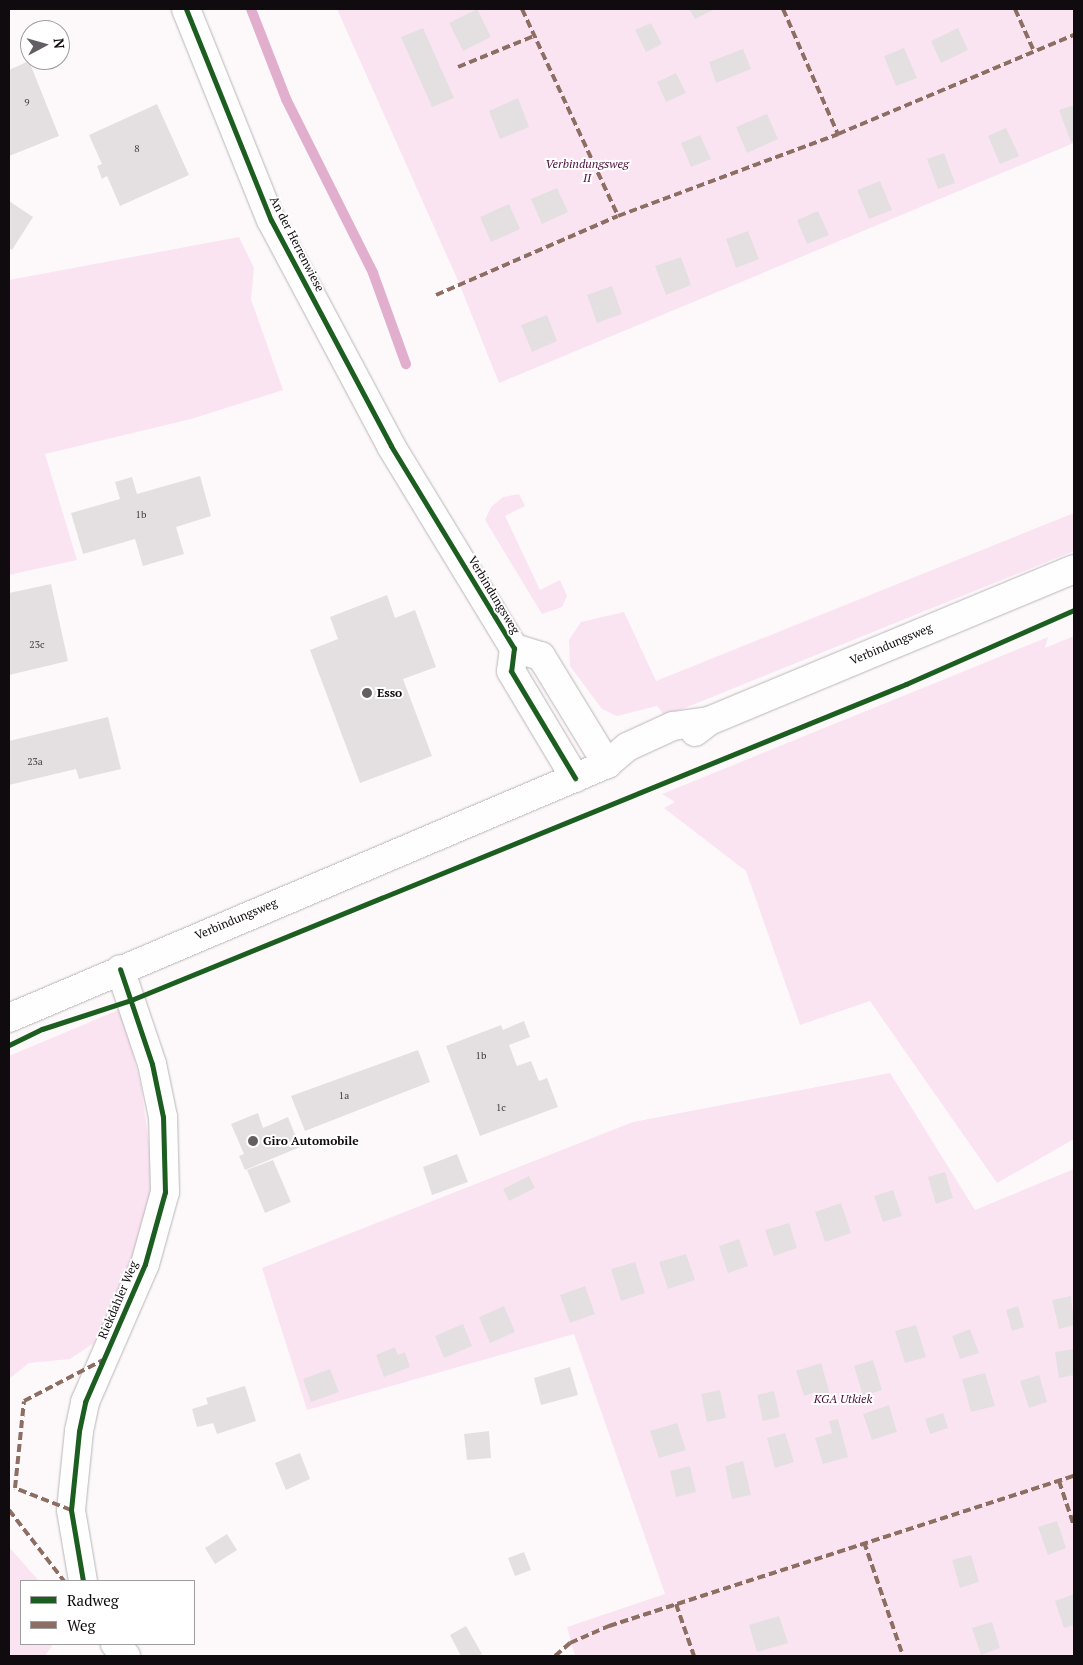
<!DOCTYPE html>
<style>
body{margin:0}
#map{position:relative;width:1083px;height:1665px;overflow:hidden;background:#fdf9fb;font-family:"PT Serif",serif}
div>[style]{position:absolute}
[style*='--x']{left:calc(var(--x)*1px);top:calc(var(--y)*1px);width:calc(var(--w)*1px);rotate:calc(var(--a)*1deg)}
.green>*{inset:0;background:#fbe4f1}
.stream>*{height:10px;margin:-5px;padding:0 5px;transform-origin:5px;border-radius:5px;background:#e1afcd}
.building>*{inset:0;background:#e4e0e2}
.roads{filter:drop-shadow(0 0 1px #b9b5b7) drop-shadow(0 0 1px #b9b5b7)}
.street>*{height:28px;margin:-14px;padding:0 14px;transform-origin:14px;border-radius:14px;background:#fffefe}
.secondary>*{height:28px;margin:-14px;padding:0 14px;transform-origin:14px;border-radius:14px;background:#fffefe}
.quiet>*{height:4px;margin-top:-2px;transform-origin:0;background:repeating-linear-gradient(90deg,#8d6e63 0 8px,transparent 0 12px)}
.cycleway>*{height:5px;margin:-2.5px;padding:0 2.5px;transform-origin:2.5px;border-radius:2.5px;background:#1b5e20}
.dots>*{width:14px;height:14px;translate:-50% -50%;box-sizing:border-box;border:2px solid #fff;border-radius:50%}
span{translate:-50% -50%;white-space:nowrap;text-align:center;line-height:1.15;-webkit-text-stroke:4px #fff;paint-order:stroke}
.number-label{font-size:10px;color:#454043}
.number-label span{-webkit-text-stroke-width:0}
.park-label{font-size:12px;color:#4c0d39;font-style:italic}
.street-label{font-size:12px;color:#100b0e}
.poi-label{font-size:12px;color:#100b0e;font-weight:700}
.left{translate:0 -50%;text-align:left}
.frame{position:absolute;inset:0;border:10px solid #100b0e;pointer-events:none}
.legend{position:absolute;left:20px;top:1580px;width:175px;height:65px;box-sizing:border-box;background:#fff;border:1px solid #9f9d9f;margin:0;padding:6px 9px;list-style:none;font-size:15px;color:#100b0e}
.legend li{display:flex;align-items:center;gap:10px;height:25px}
.legend b{width:25px;border:1px solid #9f9d9f}
.north{position:absolute;left:20px;top:20px;width:50px;height:50px;box-sizing:border-box;background:#fff;border:1px solid #9f9d9f;border-radius:50%;rotate:84deg;font-size:14px;font-weight:700;line-height:20px;text-align:center;color:#100b0e}
.north::after{content:'';display:block;margin:auto;width:18px;height:22px;background:#635e61;clip-path:polygon(50% 0,100% 100%,50% 72%,0 100%)}
</style>
<div id="map">
<div class="green">
<div style="clip-path:polygon(337px 9px,1074px 9px,1074px 143px,499px 383px,459px 283px)"></div>
<div style="clip-path:polygon(239px 237px,254px 268px,251px 299px,283px 390px,191px 419px,45px 454px,77px 560px,9px 575px,9px 280px)"></div>
<div style="clip-path:polygon(519px 494px,525px 506px,505px 516px,540px 590px,560px 580px,567px 596px,562px 607px,542px 614px,485px 520px,491px 507px,503px 497px)"></div>
<div style="clip-path:polygon(1074px 513px,1074px 551px,665px 716px,657px 706px,617px 716px,602px 709px,570px 666px,569px 640px,581px 622px,624px 612px,656px 681px)"></div>
<div style="clip-path:polygon(1074px 636px,1074px 1139px,997px 1183px,870px 1001px,800px 1025px,746px 871px,664px 808px,675px 802px,662px 794px,1048px 637px,1045px 648px)"></div>
<div style="clip-path:polygon(121px 1009px,141px 1085px,153px 1176px,146px 1226px,94px 1343px,70px 1359px,29px 1363px,9px 1379px,9px 1056px)"></div>
<div style="clip-path:polygon(890px 1073px,975px 1210px,1074px 1169px,1074px 1656px,575px 1656px,567px 1627px,665px 1594px,574px 1334px,307px 1410px,262px 1268px,633px 1122px)"></div>
<div style="clip-path:polygon(9px 1547px,39px 1581px,21px 1581px,21px 1644px,53px 1644px,45px 1656px,9px 1656px)"></div>
</div>
<div class="stream">
<div style="--x:251;--y:9;--w:97;--a:68.7"></div>
<div style="--x:286;--y:99;--w:195;--a:63.4"></div>
<div style="--x:373;--y:273;--w:97;--a:70.1"></div>
</div>
<div class="building">
<div style="clip-path:polygon(477px 9px,491px 37px,463px 51px,449px 23px)"></div>
<div style="clip-path:polygon(689px 9px,715px 9px,695px 19px)"></div>
<div style="clip-path:polygon(651px 23px,662px 44px,646px 52px,635px 30px)"></div>
<div style="clip-path:polygon(423px 28px,454px 98px,432px 107px,401px 37px)"></div>
<div style="clip-path:polygon(958px 28px,968px 50px,941px 63px,931px 41px)"></div>
<div style="clip-path:polygon(904px 48px,917px 78px,896px 86px,884px 56px)"></div>
<div style="clip-path:polygon(743px 49px,751px 69px,716px 83px,709px 62px)"></div>
<div style="clip-path:polygon(29px 61px,59px 136px,9px 156px,9px 70px)"></div>
<div style="clip-path:polygon(676px 73px,686px 93px,666px 102px,657px 82px)"></div>
<div style="clip-path:polygon(518px 98px,529px 127px,500px 139px,489px 111px)"></div>
<div style="clip-path:polygon(157px 104px,189px 175px,120px 206px,107px 176px,102px 179px,97px 166px,102px 164px,89px 135px)"></div>
<div style="clip-path:polygon(1074px 105px,1074px 141px,1071px 142px,1059px 110px)"></div>
<div style="clip-path:polygon(767px 114px,778px 139px,747px 153px,736px 127px)"></div>
<div style="clip-path:polygon(1006px 128px,1019px 156px,1000px 164px,988px 136px)"></div>
<div style="clip-path:polygon(700px 135px,711px 159px,691px 167px,681px 143px)"></div>
<div style="clip-path:polygon(944px 153px,955px 183px,938px 189px,927px 159px)"></div>
<div style="clip-path:polygon(880px 181px,892px 210px,869px 219px,857px 190px)"></div>
<div style="clip-path:polygon(557px 188px,568px 212px,542px 224px,531px 199px)"></div>
<div style="clip-path:polygon(9px 201px,33px 217px,12px 250px,9px 248px)"></div>
<div style="clip-path:polygon(509px 204px,520px 229px,491px 242px,480px 217px)"></div>
<div style="clip-path:polygon(818px 211px,829px 235px,807px 244px,797px 220px)"></div>
<div style="clip-path:polygon(748px 231px,759px 259px,736px 268px,726px 239px)"></div>
<div style="clip-path:polygon(681px 257px,691px 285px,666px 295px,655px 266px)"></div>
<div style="clip-path:polygon(612px 286px,622px 314px,597px 323px,587px 295px)"></div>
<div style="clip-path:polygon(547px 315px,557px 341px,532px 352px,521px 325px)"></div>
<div style="clip-path:polygon(200px 476px,211px 516px,176px 527px,184px 554px,143px 566px,135px 539px,83px 554px,71px 513px,120px 499px,115px 482px,132px 477px,137px 494px)"></div>
<div style="clip-path:polygon(51px 584px,68px 661px,9px 675px,9px 593px)"></div>
<div style="clip-path:polygon(387px 595px,395px 618px,415px 610px,436px 667px,403px 679px,432px 756px,360px 783px,310px 650px,338px 639px,330px 617px)"></div>
<div style="clip-path:polygon(108px 717px,121px 769px,79px 779px,76px 769px,9px 785px,9px 741px)"></div>
<div style="clip-path:polygon(524px 1021px,530px 1037px,509px 1045px,517px 1066px,531px 1061px,539px 1081px,547px 1078px,558px 1107px,480px 1136px,446px 1046px,501px 1025px,503px 1030px)"></div>
<div style="clip-path:polygon(418px 1050px,430px 1082px,305px 1131px,291px 1096px)"></div>
<div style="clip-path:polygon(258px 1113px,263px 1128px,288px 1117px,300px 1147px,245px 1170px,239px 1156px,244px 1154px,231px 1124px)"></div>
<div style="clip-path:polygon(457px 1154px,468px 1182px,432px 1195px,423px 1167px)"></div>
<div style="clip-path:polygon(273px 1160px,291px 1202px,265px 1213px,247px 1170px)"></div>
<div style="clip-path:polygon(945px 1172px,953px 1198px,936px 1204px,928px 1177px)"></div>
<div style="clip-path:polygon(529px 1176px,535px 1188px,509px 1201px,503px 1189px)"></div>
<div style="clip-path:polygon(893px 1190px,902px 1216px,883px 1222px,874px 1196px)"></div>
<div style="clip-path:polygon(841px 1203px,851px 1233px,825px 1242px,815px 1212px)"></div>
<div style="clip-path:polygon(789px 1223px,797px 1248px,774px 1256px,765px 1230px)"></div>
<div style="clip-path:polygon(739px 1239px,748px 1266px,728px 1273px,719px 1246px)"></div>
<div style="clip-path:polygon(686px 1254px,695px 1280px,668px 1289px,659px 1262px)"></div>
<div style="clip-path:polygon(635px 1262px,645px 1293px,621px 1301px,611px 1269px)"></div>
<div style="clip-path:polygon(585px 1286px,595px 1314px,570px 1323px,560px 1295px)"></div>
<div style="clip-path:polygon(1071px 1296px,1074px 1325px,1059px 1329px,1052px 1300px)"></div>
<div style="clip-path:polygon(504px 1306px,515px 1332px,490px 1343px,479px 1317px)"></div>
<div style="clip-path:polygon(1018px 1306px,1024px 1327px,1012px 1331px,1006px 1310px)"></div>
<div style="clip-path:polygon(463px 1324px,472px 1346px,444px 1358px,435px 1336px)"></div>
<div style="clip-path:polygon(916px 1325px,926px 1357px,905px 1363px,895px 1331px)"></div>
<div style="clip-path:polygon(970px 1329px,979px 1353px,960px 1359px,952px 1336px)"></div>
<div style="clip-path:polygon(395px 1347px,398px 1355px,405px 1352px,410px 1367px,384px 1377px,376px 1355px)"></div>
<div style="clip-path:polygon(1074px 1349px,1074px 1375px,1059px 1378px,1055px 1352px)"></div>
<div style="clip-path:polygon(873px 1360px,882px 1390px,863px 1396px,854px 1366px)"></div>
<div style="clip-path:polygon(821px 1363px,832px 1401px,819px 1405px,815px 1392px,804px 1396px,796px 1371px)"></div>
<div style="clip-path:polygon(570px 1367px,578px 1395px,541px 1405px,534px 1378px)"></div>
<div style="clip-path:polygon(330px 1369px,339px 1392px,311px 1402px,303px 1379px)"></div>
<div style="clip-path:polygon(985px 1373px,995px 1406px,971px 1412px,962px 1379px)"></div>
<div style="clip-path:polygon(1039px 1375px,1047px 1402px,1029px 1408px,1020px 1381px)"></div>
<div style="clip-path:polygon(245px 1386px,256px 1421px,217px 1434px,213px 1423px,197px 1427px,192px 1409px,208px 1404px,206px 1398px)"></div>
<div style="clip-path:polygon(720px 1390px,726px 1418px,707px 1422px,701px 1394px)"></div>
<div style="clip-path:polygon(774px 1391px,780px 1417px,763px 1421px,757px 1395px)"></div>
<div style="clip-path:polygon(889px 1405px,897px 1432px,872px 1440px,863px 1414px)"></div>
<div style="clip-path:polygon(943px 1413px,948px 1428px,930px 1434px,925px 1419px)"></div>
<div style="clip-path:polygon(838px 1419px,848px 1457px,823px 1464px,815px 1438px,832px 1433px,829px 1421px)"></div>
<div style="clip-path:polygon(677px 1423px,686px 1450px,659px 1458px,650px 1431px)"></div>
<div style="clip-path:polygon(489px 1431px,491px 1458px,467px 1460px,464px 1434px)"></div>
<div style="clip-path:polygon(785px 1433px,794px 1462px,775px 1468px,767px 1438px)"></div>
<div style="clip-path:polygon(300px 1453px,310px 1479px,286px 1490px,275px 1463px)"></div>
<div style="clip-path:polygon(743px 1461px,751px 1495px,732px 1499px,725px 1466px)"></div>
<div style="clip-path:polygon(690px 1466px,696px 1492px,676px 1497px,670px 1471px)"></div>
<div style="clip-path:polygon(1057px 1521px,1066px 1548px,1048px 1555px,1038px 1527px)"></div>
<div style="clip-path:polygon(227px 1534px,237px 1550px,215px 1564px,205px 1548px)"></div>
<div style="clip-path:polygon(524px 1552px,531px 1570px,515px 1576px,508px 1558px)"></div>
<div style="clip-path:polygon(971px 1555px,979px 1582px,960px 1588px,952px 1560px)"></div>
<div style="clip-path:polygon(1074px 1594px,1074px 1625px,1064px 1628px,1055px 1601px)"></div>
<div style="clip-path:polygon(779px 1616px,788px 1643px,757px 1652px,749px 1625px)"></div>
<div style="clip-path:polygon(992px 1622px,1000px 1648px,981px 1655px,972px 1628px)"></div>
<div style="clip-path:polygon(466px 1626px,482px 1654px,478px 1656px,461px 1656px,450px 1635px)"></div>
</div>
<div class="roads">
<div class="street">
<div style="--x:186;--y:9;--w:227;--a:68.1"></div>
<div style="--x:271;--y:220;--w:256;--a:62"></div>
<div style="--x:391;--y:446;--w:237;--a:58.7"></div>
<div style="--x:514;--y:648;--w:23;--a:97"></div>
<div style="--x:511;--y:671;--w:125;--a:59.1"></div>
<div style="--x:514;--y:648;--w:28;--a:17"></div>
<div style="--x:541;--y:656;--w:127;--a:58.6"></div>
<div style="--x:83;--y:1581;--w:72;--a:-99.6"></div>
<div style="--x:71;--y:1510;--w:79;--a:-84.2"></div>
<div style="--x:79;--y:1431;--w:30;--a:-78"></div>
<div style="--x:85;--y:1402;--w:150;--a:-66.5"></div>
<div style="--x:145;--y:1264;--w:75;--a:-74.5"></div>
<div style="--x:165;--y:1192;--w:75;--a:-91.5"></div>
<div style="--x:163;--y:1117;--w:54;--a:-101.7"></div>
<div style="--x:152;--y:1064;--w:100;--a:-108.6"></div>
<div style="--x:115;--y:1644;--w:16;--a:47"></div>
</div>
<div class="secondary">
<div style="--x:695;--y:732;--w:18;--a:-38"></div>
<div style="--x:709;--y:721;--w:395;--a:-22.6"></div>
<div style="--x:9;--y:1018;--w:650;--a:-23.01"></div>
<div style="--x:607;--y:764;--w:26;--a:-40"></div>
<div style="--x:627;--y:747;--w:51;--a:-24.5"></div>
<div style="--x:673;--y:726;--w:36;--a:-8"></div>
</div>
</div>
<div class="quiet">
<div style="--x:522;--y:9;--w:228;--a:65.1"></div>
<div style="--x:783;--y:9;--w:137;--a:66.3"></div>
<div style="--x:1015;--y:9;--w:44;--a:65.8"></div>
<div style="--x:458;--y:67;--w:82;--a:-22.2"></div>
<div style="--x:436;--y:295;--w:198;--a:-23.5"></div>
<div style="--x:618;--y:216;--w:235;--a:-20.4"></div>
<div style="--x:838;--y:134;--w:256;--a:-22.8"></div>
<div style="--x:1059;--y:1481;--w:47;--a:71.6"></div>
<div style="--x:9;--y:1510;--w:90;--a:52.2"></div>
<div style="--x:71;--y:1510;--w:60;--a:-158.6"></div>
<div style="--x:15;--y:1488;--w:87;--a:-84.1"></div>
<div style="--x:24;--y:1401;--w:89;--a:-27.4"></div>
<div style="--x:864;--y:1542;--w:120;--a:71.1"></div>
<div style="--x:676;--y:1604;--w:55;--a:70.9"></div>
<div style="--x:555;--y:1656;--w:20;--a:-41"></div>
<div style="--x:570;--y:1643;--w:43;--a:-23.6"></div>
<div style="--x:609;--y:1626;--w:489;--a:-17.9"></div>
</div>
<div class="cycleway">
<div style="--x:186;--y:9;--w:227;--a:68.1"></div>
<div style="--x:271;--y:220;--w:256;--a:62"></div>
<div style="--x:391;--y:446;--w:237;--a:58.7"></div>
<div style="--x:514;--y:648;--w:23;--a:97"></div>
<div style="--x:511;--y:671;--w:125;--a:59.1"></div>
<div style="--x:9;--y:1045;--w:37;--a:-26"></div>
<div style="--x:42;--y:1029;--w:94;--a:-18"></div>
<div style="--x:131;--y:1000;--w:837;--a:-22.18"></div>
<div style="--x:906;--y:684;--w:184;--a:-23.8"></div>
<div style="--x:83;--y:1581;--w:72;--a:-99.6"></div>
<div style="--x:71;--y:1510;--w:79;--a:-84.2"></div>
<div style="--x:79;--y:1431;--w:30;--a:-78"></div>
<div style="--x:85;--y:1402;--w:150;--a:-66.5"></div>
<div style="--x:145;--y:1264;--w:75;--a:-74.5"></div>
<div style="--x:165;--y:1192;--w:75;--a:-91.5"></div>
<div style="--x:163;--y:1117;--w:54;--a:-101.7"></div>
<div style="--x:152;--y:1064;--w:100;--a:-108.6"></div>
</div>
<div class="dots">
<div style="left:367px;top:693px;background:#635e61"></div>
<div style="left:253px;top:1141px;background:#635e61"></div>
</div>
<div class="number-label">
<span style="left:27px;top:103px">9</span>
<span style="left:137px;top:149px">8</span>
<span style="left:141px;top:515px">1b</span>
<span style="left:37px;top:645px">23c</span>
<span style="left:35px;top:762px">23a</span>
<span style="left:481px;top:1056px">1b</span>
<span style="left:344px;top:1096px">1a</span>
<span style="left:501px;top:1108px">1c</span>
</div>
<div class="park-label">
<span style="left:587px;top:171px">Verbindungsweg<br>II</span>
<span style="left:843px;top:1399px">KGA Utkiek</span>
</div>
<div class="street-label">
<span style="left:297px;top:244px;rotate:63deg">An der Herrenwiese</span>
<span style="left:494px;top:595px;rotate:59deg">Verbindungsweg</span>
<span style="left:891px;top:644px;rotate:-23deg">Verbindungsweg</span>
<span style="left:236px;top:919px;rotate:-23deg">Verbindungsweg</span>
<span style="left:118px;top:1300px;rotate:-67deg">Riekdahler Weg</span>
</div>
<div class="poi-label">
<span class="left" style="left:377px;top:693px">Esso</span>
<span class="left" style="left:263px;top:1141px">Giro Automobile</span>
</div>
<div class="frame"></div>
<ul class="legend">
<li><b style="height:6px;background:#1b5e20"></b>Radweg</li>
<li><b style="height:6px;background:#8d6e63"></b>Weg</li>
</ul>
<div class="north">N</div>
</div>
